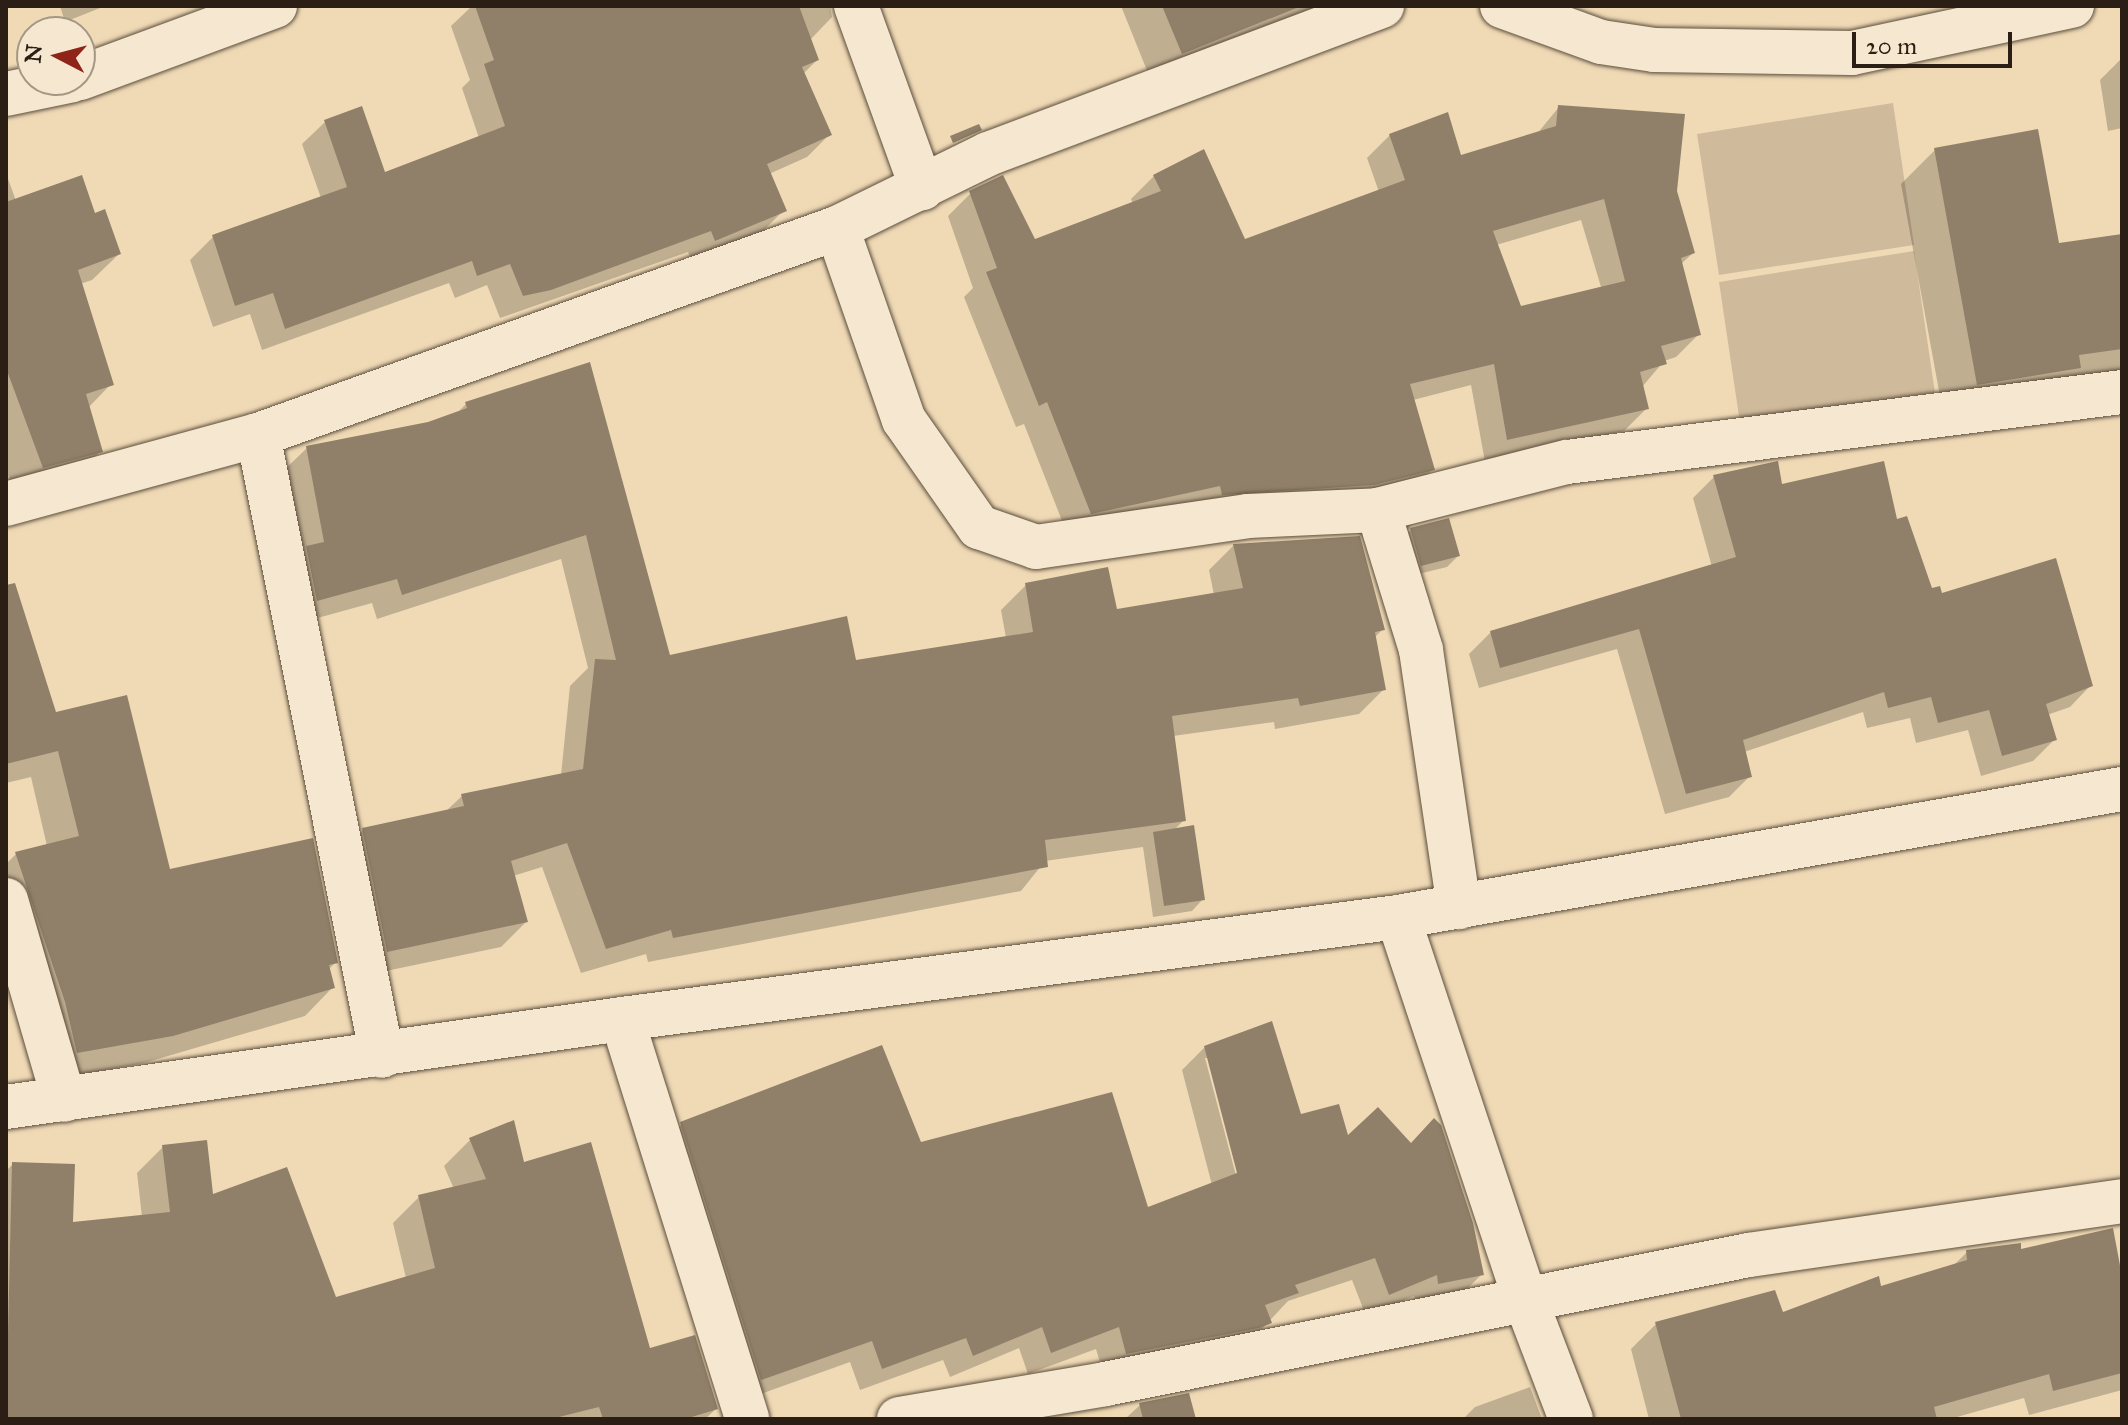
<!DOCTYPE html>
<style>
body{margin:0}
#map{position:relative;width:2128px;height:1425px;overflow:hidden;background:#f0dab6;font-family:"IM FELL Great Primer",serif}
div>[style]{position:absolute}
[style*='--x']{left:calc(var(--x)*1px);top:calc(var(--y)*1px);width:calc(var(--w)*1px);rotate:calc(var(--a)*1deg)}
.green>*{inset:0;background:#cfba9b}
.shadow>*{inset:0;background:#0003}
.building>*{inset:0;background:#918069}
.roads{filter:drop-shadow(0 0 2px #5c4e3d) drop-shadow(0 0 2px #5c4e3d)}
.street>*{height:44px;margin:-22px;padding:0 22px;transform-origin:22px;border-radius:22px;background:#f5e7d0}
.secondary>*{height:44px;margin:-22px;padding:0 22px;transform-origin:22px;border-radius:22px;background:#f5e7d0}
span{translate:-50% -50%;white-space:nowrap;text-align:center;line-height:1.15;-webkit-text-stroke:6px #f5e7d0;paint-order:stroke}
.frame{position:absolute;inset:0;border:8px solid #2b1f15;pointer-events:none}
.north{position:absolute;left:16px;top:16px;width:80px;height:80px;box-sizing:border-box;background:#f5e7d0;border:2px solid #a49785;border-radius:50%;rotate:276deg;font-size:22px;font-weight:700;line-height:32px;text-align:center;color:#2b1f15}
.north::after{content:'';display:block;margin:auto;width:28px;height:36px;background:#8f2418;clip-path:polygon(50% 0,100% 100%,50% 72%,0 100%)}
.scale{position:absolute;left:1852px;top:32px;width:160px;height:36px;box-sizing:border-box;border:4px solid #2b1f15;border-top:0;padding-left:10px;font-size:24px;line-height:28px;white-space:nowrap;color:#2b1f15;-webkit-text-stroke:6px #f5e7d0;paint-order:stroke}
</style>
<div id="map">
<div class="green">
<div style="clip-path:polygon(1893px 103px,1914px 245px,1719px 275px,1697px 134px)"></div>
<div style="clip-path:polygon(1914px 251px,1935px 393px,1740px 423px,1719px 282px)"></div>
</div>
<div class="shadow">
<div style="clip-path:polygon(60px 6px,105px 6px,65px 22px)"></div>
<div style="clip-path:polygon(472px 6px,830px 6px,832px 17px,810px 40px,817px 60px,803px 74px,830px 134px,807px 157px,769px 174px,784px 210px,761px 233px,692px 262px,688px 252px,500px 318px,487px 285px,455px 298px,449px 283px,262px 350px,250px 314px,213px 327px,190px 260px,213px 237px,321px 198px,302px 144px,325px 122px,383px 175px,479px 138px,462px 88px,470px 80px,451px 26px)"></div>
<div style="clip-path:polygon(1121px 6px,1339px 6px,1152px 83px)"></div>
<div style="clip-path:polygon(2122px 58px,2122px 128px,2108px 131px,2100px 80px)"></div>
<div style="clip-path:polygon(evenodd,1559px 107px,1675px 191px,1693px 253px,1680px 265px,1699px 334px,1676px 357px,1664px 361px,1642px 387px,1647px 408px,1624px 431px,1485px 462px,1471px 385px,1413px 400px,1433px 469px,1410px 492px,1068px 536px,1024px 424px,1016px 427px,964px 297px,973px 288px,948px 216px,971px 193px,1034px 242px,1133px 204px,1131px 199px,1154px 176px,1244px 242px,1379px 192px,1367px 158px,1390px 135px,1460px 158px,1536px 135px,1559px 107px,1581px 220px,1601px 287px,1520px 308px,1496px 245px,1581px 220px)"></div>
<div style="clip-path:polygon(1935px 150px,2057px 245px,2122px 236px,2122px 377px,1944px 418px,1901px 184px)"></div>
<div style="clip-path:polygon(6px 173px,16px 201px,94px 215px,119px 254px,92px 280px,80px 284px,111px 384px,88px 408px,101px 451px,74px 477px,17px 493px,6px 471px)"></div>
<div style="clip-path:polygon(589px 364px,668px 657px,855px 662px,1006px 638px,1001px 610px,1026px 585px,1115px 612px,1214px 595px,1209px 570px,1234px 545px,1383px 629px,1374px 638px,1384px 689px,1359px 714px,1275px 729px,1274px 722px,1173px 736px,1184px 820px,1174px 830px,1203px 899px,1192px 911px,1153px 917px,1143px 847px,1045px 861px,1021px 891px,648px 962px,646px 954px,581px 973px,542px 867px,513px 876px,526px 922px,501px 947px,362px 976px,338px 855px,363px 830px,445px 812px,462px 796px,561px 775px,570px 686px,588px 668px,561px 559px,377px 619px,372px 603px,292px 625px,282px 472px,307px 448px,429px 424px,456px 414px,466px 404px)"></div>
<div style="clip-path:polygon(1714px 477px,1781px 486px,1896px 522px,1930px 590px,2091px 685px,2070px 707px,2047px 715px,2054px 740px,2033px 761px,1981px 776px,1968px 730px,1916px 743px,1910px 718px,1867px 728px,1863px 712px,1744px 752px,1750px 776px,1729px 797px,1665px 814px,1617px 649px,1479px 688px,1469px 654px,1491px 632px,1712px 567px,1693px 498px)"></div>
<div style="clip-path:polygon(1411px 530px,1458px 556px,1447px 567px,1410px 576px,1399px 541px)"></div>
<div style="clip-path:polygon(6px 618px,55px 714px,168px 871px,336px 962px,328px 970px,332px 988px,305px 1016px,144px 1063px,49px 1080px,6px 935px,6px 864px,16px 854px,47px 846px,31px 777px,6px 783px)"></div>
<div style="clip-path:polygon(evenodd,1205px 1047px,1300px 1117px,1347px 1139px,1482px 1274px,1459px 1297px,1416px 1306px,1414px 1296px,1366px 1316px,1352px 1280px,1288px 1301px,1247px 1345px,1104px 1376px,1096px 1349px,1028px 1374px,1019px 1348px,950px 1377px,943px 1360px,860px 1390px,850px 1362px,738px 1402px,659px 1147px,682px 1124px,919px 1144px,1147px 1210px,1212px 1185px,1182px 1070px,1205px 1047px,1205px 1058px,1209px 1058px,1242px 1182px,1238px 1183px,1205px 1058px)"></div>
<div style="clip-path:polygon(470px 1140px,523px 1165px,649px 1351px,716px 1409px,705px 1419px,6px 1419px,6px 1171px,13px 1164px,71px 1224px,142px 1217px,137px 1173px,163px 1147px,211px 1197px,334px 1299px,406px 1278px,393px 1223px,419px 1197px,454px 1189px,444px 1166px)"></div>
<div style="clip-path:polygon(2020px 1251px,2122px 1287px,2122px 1390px,2029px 1415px,2024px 1398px,1950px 1419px,1649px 1419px,1631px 1349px,1656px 1324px,1782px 1315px,1952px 1267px,1967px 1252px)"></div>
<div style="clip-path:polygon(1530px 1387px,1542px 1419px,1463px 1419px,1475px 1407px)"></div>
<div style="clip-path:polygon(1140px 1405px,1194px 1419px,1125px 1419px)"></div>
</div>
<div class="building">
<div style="clip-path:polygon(475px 6px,799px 6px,819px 60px,802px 67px,832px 135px,767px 164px,787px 211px,715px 241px,711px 231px,551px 290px,523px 296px,510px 264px,477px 276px,472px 261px,285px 329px,273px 293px,235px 306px,212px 235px,347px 187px,324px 120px,362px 106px,385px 172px,505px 126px,484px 64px,494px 60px)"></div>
<div style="clip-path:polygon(1162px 6px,1299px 6px,1299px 7px,1182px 54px)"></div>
<div style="clip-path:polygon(evenodd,1558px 105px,1685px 114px,1677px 191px,1695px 253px,1681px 258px,1701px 335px,1661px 346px,1667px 364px,1640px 372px,1649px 409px,1507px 440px,1494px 364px,1410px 384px,1435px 470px,1374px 485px,1222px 495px,1220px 486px,1091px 514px,1047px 402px,1039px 406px,986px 272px,997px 268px,969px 191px,1003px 175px,1035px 239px,1161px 191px,1153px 175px,1204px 149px,1245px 239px,1405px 180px,1389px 134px,1448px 112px,1461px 155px,1556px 126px,1558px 105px,1604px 199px,1625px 281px,1521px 306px,1493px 231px,1604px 199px)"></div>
<div style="clip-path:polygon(979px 124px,982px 130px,953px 143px,950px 136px)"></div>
<div style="clip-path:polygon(2038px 129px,2059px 243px,2122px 234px,2122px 349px,2079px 355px,2081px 368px,1977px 385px,1934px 148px)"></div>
<div style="clip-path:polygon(82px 175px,95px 213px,105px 209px,121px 254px,78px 270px,114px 385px,86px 394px,103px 452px,43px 468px,6px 368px,6px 202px)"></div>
<div style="clip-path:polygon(590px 362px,670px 655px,847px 616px,856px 660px,1033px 632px,1025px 583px,1108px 567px,1117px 609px,1243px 588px,1233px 544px,1360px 536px,1385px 630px,1375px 632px,1386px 690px,1300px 706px,1298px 698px,1172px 716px,1186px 821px,1045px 840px,1048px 867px,673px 938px,671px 930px,606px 949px,567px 843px,511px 861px,528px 922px,387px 952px,362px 828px,464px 806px,461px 794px,583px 769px,595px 659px,616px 660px,586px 535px,402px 595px,397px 579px,317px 601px,306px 546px,324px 542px,306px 446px,428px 422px,467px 408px,465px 402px)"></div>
<div style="clip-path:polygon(1778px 461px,1782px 484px,1884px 461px,1897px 519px,1907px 516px,1932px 588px,1940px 586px,1942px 593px,2056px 558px,2093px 686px,2046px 704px,2057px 740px,2002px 756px,1989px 710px,1938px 723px,1931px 697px,1888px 708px,1884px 692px,1743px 740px,1752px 777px,1686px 794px,1639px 629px,1500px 668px,1490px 631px,1736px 557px,1713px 475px)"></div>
<div style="clip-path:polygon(1449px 518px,1460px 556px,1421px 566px,1410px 528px)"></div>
<div style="clip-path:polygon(15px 583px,56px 712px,127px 695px,170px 869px,313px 838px,338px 963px,329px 965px,335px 988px,173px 1036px,77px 1053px,65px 1002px,15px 852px,79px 836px,58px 751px,6px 764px,6px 585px)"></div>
<div style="clip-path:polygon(1194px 825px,1205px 900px,1164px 906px,1153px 832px)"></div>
<div style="clip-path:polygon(1272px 1021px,1301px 1114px,1339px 1104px,1348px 1135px,1378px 1107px,1411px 1143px,1434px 1118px,1441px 1125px,1473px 1223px,1484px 1275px,1438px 1284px,1437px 1275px,1389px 1295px,1375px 1258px,1295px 1285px,1299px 1293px,1265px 1305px,1272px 1323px,1259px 1328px,1126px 1354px,1119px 1327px,1051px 1353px,1042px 1327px,973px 1356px,966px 1338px,882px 1369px,872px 1341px,761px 1380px,680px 1122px,882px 1045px,921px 1142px,1112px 1092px,1148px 1207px,1237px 1173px,1204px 1046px)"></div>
<div style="clip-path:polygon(514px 1120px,524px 1162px,591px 1142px,650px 1348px,695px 1335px,718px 1409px,685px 1419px,603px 1419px,599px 1407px,551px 1419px,6px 1419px,12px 1162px,75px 1164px,73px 1222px,170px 1212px,162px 1145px,207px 1140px,213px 1194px,287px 1167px,336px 1297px,435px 1268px,418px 1195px,486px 1179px,469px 1138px)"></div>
<div style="clip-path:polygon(2113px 1228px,2122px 1276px,2122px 1373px,2053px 1391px,2049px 1374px,1934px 1407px,1937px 1419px,1681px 1419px,1655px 1322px,1775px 1290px,1783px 1312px,1879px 1276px,1881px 1286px,1967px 1260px,1966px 1250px,2021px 1243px,2021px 1249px)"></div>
<div style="clip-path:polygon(1189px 1393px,1196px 1419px,1143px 1419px,1139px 1403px)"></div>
</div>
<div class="roads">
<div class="street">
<div style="--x:856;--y:6;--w:194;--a:70.1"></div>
<div style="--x:1502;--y:6;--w:105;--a:20"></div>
<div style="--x:1601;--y:42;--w:54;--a:8.6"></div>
<div style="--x:1654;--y:50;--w:198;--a:0.9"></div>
<div style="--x:1852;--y:53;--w:225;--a:-12.1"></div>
<div style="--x:80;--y:78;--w:208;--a:-20.3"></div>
<div style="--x:6;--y:94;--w:68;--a:-11.8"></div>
<div style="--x:837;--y:228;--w:203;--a:70.8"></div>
<div style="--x:904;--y:420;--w:131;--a:55"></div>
<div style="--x:979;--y:527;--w:60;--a:19.3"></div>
<div style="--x:1036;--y:547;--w:214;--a:-8.3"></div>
<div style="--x:1248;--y:516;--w:130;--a:-2.6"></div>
<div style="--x:1378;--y:510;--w:195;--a:-14.3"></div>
<div style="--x:1567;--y:462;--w:559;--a:-7.19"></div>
<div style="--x:258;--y:435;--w:633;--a:78.71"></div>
<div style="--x:6;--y:504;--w:261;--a:-15.3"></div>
<div style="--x:258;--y:435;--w:615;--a:-19.67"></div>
<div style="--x:837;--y:228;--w:168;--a:-26.1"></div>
<div style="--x:988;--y:154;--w:421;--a:-20.6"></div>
<div style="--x:1378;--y:510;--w:146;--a:72.9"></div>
<div style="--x:1421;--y:650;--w:260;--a:81.6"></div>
<div style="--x:6;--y:900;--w:208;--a:73.8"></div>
<div style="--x:1398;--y:917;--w:399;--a:71.6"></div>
<div style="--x:1524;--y:1296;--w:132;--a:69.1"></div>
<div style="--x:622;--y:1019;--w:419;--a:72.6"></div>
<div style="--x:899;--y:1419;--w:209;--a:-9.6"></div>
<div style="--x:1105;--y:1384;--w:657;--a:-11.33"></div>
<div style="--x:1749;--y:1255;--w:377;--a:-8.2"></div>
</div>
<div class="secondary">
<div style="--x:6;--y:1107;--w:622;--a:-8.13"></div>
<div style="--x:622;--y:1019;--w:783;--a:-7.49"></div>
<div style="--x:1398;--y:917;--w:735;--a:-10.03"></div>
</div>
</div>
<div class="frame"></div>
<div class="north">N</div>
<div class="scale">20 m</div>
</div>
